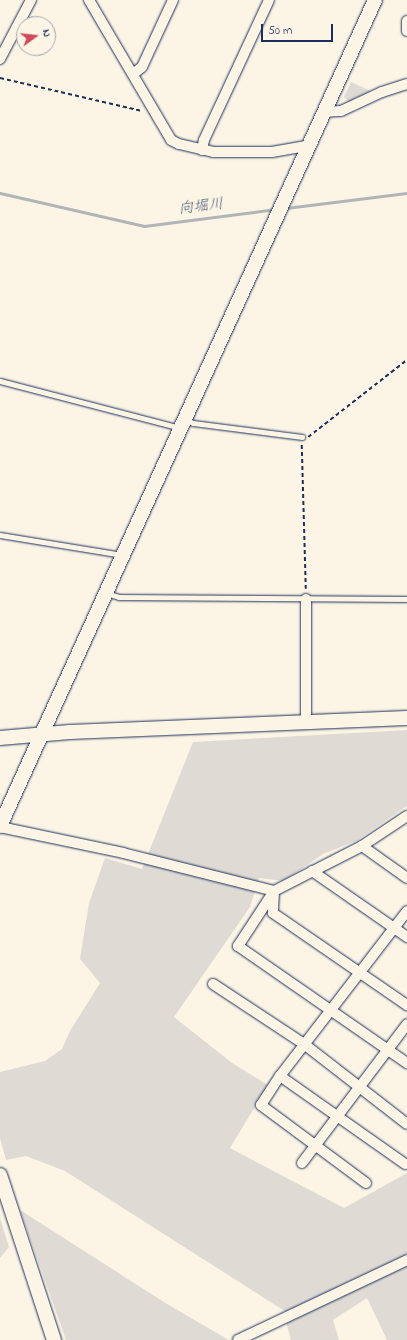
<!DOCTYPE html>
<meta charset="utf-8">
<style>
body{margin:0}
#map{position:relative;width:407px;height:1340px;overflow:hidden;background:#fcf5e5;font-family:"Indie Flower","Klee One",sans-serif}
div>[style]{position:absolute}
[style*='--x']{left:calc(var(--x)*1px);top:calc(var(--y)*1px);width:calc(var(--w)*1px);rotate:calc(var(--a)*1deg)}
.green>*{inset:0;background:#dfdbd4}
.stream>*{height:3px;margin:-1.5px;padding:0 1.5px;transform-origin:1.5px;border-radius:1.5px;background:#b2b4b8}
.path>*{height:1.5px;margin-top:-0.75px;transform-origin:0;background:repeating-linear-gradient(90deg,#1b2f5e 0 4px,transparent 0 7px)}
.roads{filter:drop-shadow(0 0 1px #1b2f5e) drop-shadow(0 0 1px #1b2f5e)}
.lane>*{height:5px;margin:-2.5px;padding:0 2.5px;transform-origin:2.5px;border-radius:2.5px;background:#fcf5e5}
.street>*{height:10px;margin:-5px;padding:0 5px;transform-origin:5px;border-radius:5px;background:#fcf5e5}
.secondary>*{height:14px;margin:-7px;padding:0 7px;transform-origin:7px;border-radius:7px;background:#fcf5e5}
span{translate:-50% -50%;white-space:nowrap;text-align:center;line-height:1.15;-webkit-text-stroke:3px #fcf5e5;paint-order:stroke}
.water-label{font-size:15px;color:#485779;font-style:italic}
.north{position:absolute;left:16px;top:16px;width:40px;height:40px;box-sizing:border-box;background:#fcf5e5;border:1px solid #a2a6af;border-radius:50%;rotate:75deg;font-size:11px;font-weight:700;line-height:16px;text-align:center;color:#1b2f5e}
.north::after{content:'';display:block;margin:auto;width:14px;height:18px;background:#d1495b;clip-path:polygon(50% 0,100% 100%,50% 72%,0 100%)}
.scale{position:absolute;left:261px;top:24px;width:72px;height:18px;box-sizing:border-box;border:2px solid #1b2f5e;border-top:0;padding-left:5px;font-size:12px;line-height:14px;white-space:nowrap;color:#1b2f5e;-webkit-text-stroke:3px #fcf5e5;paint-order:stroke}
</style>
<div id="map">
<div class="green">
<div style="clip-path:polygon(351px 82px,371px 91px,349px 102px,344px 97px)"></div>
<div style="clip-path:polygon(407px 730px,407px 806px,356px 841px,323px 854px,284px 881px,259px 878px,250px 907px,174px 1017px,232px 1063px,268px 1085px,230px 1148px,344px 1208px,407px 1173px,407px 1340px,387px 1340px,367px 1298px,333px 1320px,339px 1340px,291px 1340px,286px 1322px,294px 1317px,65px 1171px,26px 1156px,6px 1160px,0 1138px,0 1072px,45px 1061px,62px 1049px,70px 1031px,100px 983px,80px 959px,89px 903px,105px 858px,142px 869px,193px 742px)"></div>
<div style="clip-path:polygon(20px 1210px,167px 1304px,229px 1340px,66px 1340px)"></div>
<div style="clip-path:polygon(0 1218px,9px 1247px,0 1258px)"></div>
</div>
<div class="stream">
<div style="--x:0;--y:193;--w:148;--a:12.9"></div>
<div style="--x:144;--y:226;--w:133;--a:-7.3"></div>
<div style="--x:286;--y:208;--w:122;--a:-7.1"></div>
</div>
<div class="path">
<div style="--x:0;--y:78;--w:146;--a:13.1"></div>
<div style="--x:308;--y:437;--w:125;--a:-37.9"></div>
<div style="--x:302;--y:445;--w:144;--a:88.4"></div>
</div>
<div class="roads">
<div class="lane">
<div style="--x:0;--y:381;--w:186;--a:14.6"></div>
<div style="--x:185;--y:419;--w:9;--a:27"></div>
<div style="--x:193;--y:423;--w:110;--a:7.3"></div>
<div style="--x:0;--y:535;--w:124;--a:9.3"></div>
<div style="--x:106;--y:593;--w:14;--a:17"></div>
<div style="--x:119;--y:597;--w:288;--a:0.4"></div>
</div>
<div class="street">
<div style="--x:89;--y:0;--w:162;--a:59.6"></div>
<div style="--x:171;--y:140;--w:9;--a:27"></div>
<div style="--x:179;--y:144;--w:35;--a:13"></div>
<div style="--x:213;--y:152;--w:59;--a:0"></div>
<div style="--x:272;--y:152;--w:39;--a:-10"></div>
<div style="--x:407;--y:21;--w:10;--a:90"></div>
<div style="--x:0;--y:59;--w:67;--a:-62.3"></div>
<div style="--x:133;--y:74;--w:11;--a:-38"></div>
<div style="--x:142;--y:67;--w:74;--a:-65.2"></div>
<div style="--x:325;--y:112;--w:16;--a:-4"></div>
<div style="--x:341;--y:111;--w:45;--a:-24.9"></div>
<div style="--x:382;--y:92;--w:26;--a:-18"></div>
<div style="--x:202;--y:150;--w:10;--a:-79"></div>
<div style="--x:204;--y:140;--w:154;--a:-65.1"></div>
<div style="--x:306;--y:599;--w:123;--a:90"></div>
<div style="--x:407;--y:816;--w:54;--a:146.3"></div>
<div style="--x:362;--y:846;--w:99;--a:152.9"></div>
<div style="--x:274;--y:891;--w:66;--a:123.2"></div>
<div style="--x:238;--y:946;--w:206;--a:34.7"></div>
<div style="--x:0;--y:827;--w:126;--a:11.9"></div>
<div style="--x:123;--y:853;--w:156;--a:14.1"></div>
<div style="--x:362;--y:846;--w:55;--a:35.4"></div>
<div style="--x:312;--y:871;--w:116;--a:34.8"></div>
<div style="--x:274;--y:891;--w:22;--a:93"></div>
<div style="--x:273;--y:913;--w:163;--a:34.5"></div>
<div style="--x:213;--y:984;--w:109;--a:33.4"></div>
<div style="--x:304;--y:1044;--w:130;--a:37.8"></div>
<div style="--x:280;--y:1076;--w:153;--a:35.1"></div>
<div style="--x:302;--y:1163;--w:174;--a:-52.9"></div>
<div style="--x:366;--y:1183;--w:131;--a:-143.4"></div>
<div style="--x:261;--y:1105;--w:35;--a:-57"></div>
<div style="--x:280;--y:1076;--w:208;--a:-52.4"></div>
<div style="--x:238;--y:1340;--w:187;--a:-25.3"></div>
</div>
<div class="secondary">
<div style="--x:0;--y:738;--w:70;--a:-4.9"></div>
<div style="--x:70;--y:732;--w:337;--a:-2.4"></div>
<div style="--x:0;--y:826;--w:907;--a:-65.58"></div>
<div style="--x:0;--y:1175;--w:174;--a:71.9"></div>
</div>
</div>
<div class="water-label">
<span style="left:201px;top:207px;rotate:-7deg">向堀川</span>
</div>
<div class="north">N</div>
<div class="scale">50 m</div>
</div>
